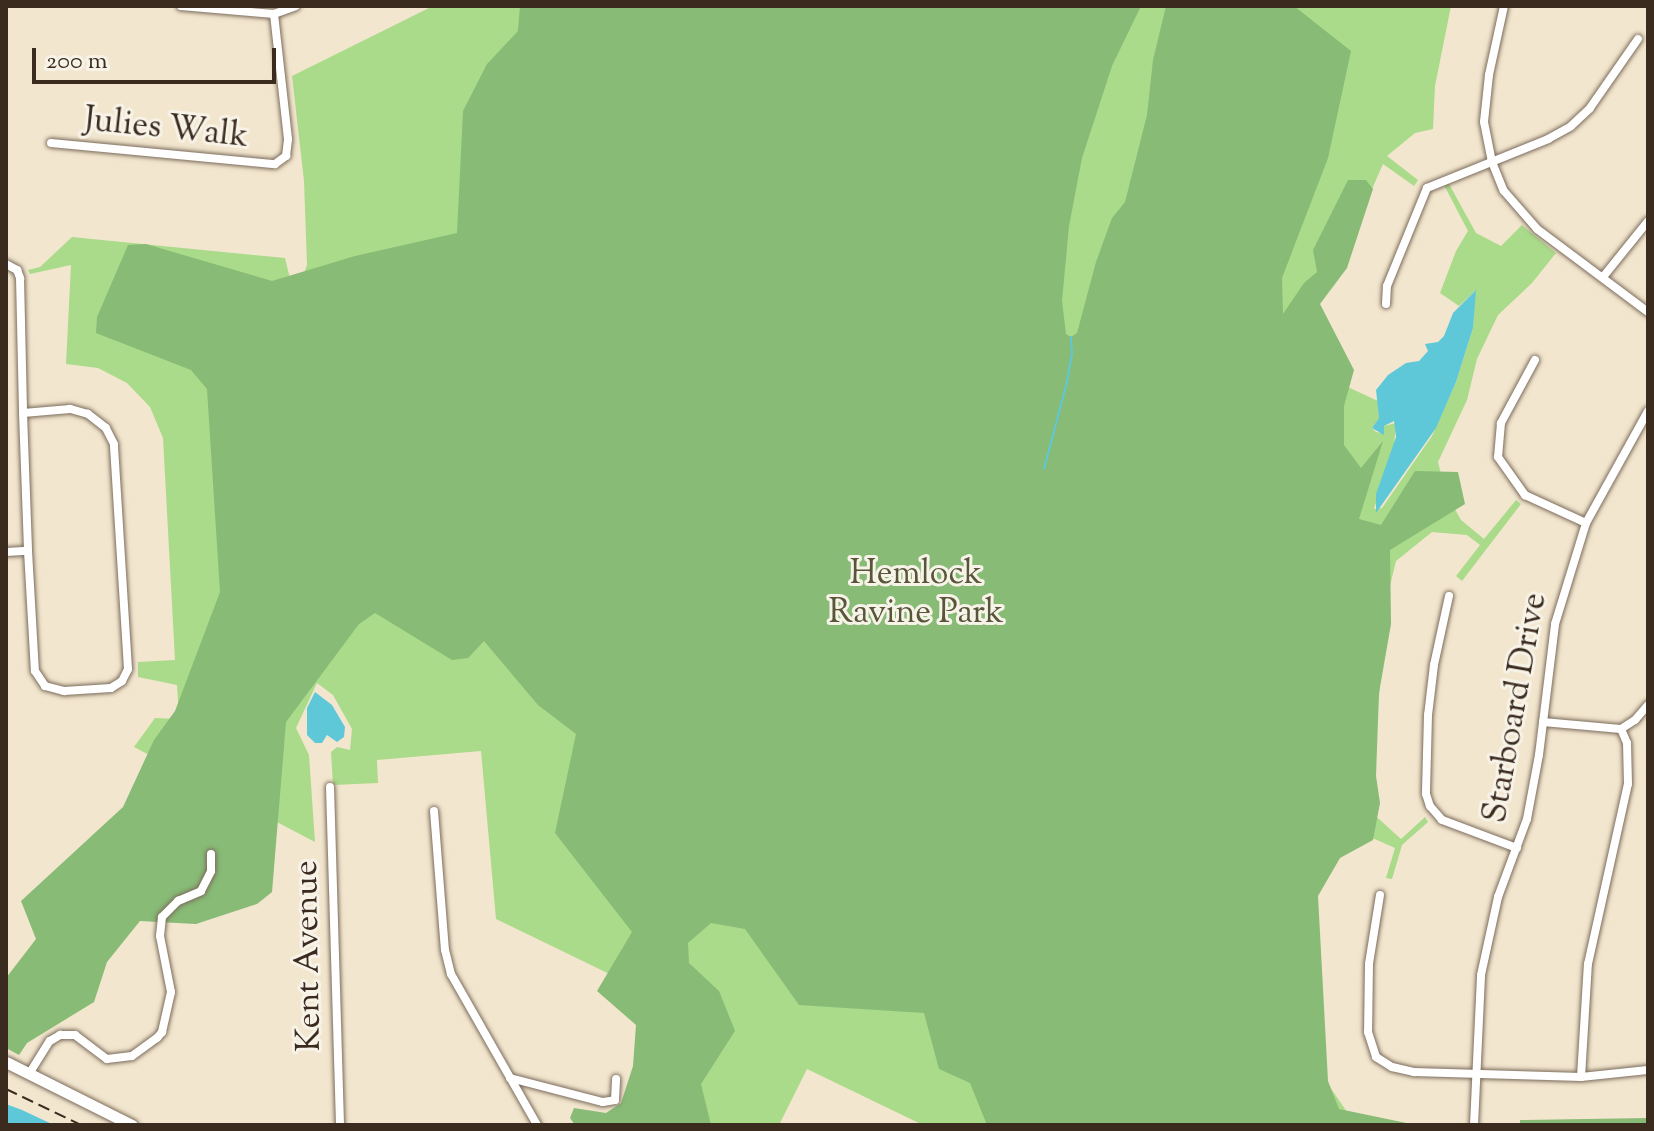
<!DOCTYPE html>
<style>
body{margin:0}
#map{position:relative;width:1654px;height:1131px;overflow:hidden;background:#f3e6ce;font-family:"Sorts Mill Goudy",serif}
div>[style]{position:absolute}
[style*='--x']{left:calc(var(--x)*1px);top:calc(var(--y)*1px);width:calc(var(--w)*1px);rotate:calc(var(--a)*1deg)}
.green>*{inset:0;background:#aadb8a}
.forest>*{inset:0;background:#87bb76}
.water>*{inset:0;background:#5ec8d9}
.stream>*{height:2px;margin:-1px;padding:0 1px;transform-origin:1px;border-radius:1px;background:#5ec8d9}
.roads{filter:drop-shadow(0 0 2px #7b6c5c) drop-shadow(0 0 2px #7b6c5c)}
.minor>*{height:8px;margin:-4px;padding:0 4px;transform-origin:4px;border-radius:4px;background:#fff}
.major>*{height:11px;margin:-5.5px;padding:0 5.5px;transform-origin:5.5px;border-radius:5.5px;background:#fff}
.rail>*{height:2px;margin-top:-1px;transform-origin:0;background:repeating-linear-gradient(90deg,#3b2a1e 0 12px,transparent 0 18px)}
span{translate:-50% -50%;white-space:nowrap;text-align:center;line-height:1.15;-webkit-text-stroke:6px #f7f3e8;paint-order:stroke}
.street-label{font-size:34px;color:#3b2a1e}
.park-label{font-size:34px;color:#575639}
.frame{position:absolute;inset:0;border:8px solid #3b2a1e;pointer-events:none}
.scale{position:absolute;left:32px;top:48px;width:244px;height:36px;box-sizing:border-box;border:4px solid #3b2a1e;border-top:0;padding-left:10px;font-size:24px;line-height:28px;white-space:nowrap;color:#3b2a1e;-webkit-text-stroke:6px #f7f3e8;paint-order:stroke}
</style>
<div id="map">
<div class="green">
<div style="clip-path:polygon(433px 6px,1451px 6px,1435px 86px,1433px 129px,1415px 133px,1387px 156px,1418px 180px,1414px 186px,1383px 164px,1372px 189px,1321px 265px,1315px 360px,1350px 388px,1378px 401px,1379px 418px,1372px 428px,1376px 432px,1382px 433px,1384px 426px,1396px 423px,1394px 446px,1374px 509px,1382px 508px,1432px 436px,1456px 382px,1473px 328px,1475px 291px,1459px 306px,1440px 293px,1456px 251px,1468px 231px,1444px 185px,1449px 184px,1476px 233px,1501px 246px,1522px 225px,1556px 253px,1532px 283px,1498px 315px,1477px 359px,1467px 400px,1438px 462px,1446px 493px,1461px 520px,1484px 539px,1516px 500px,1521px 504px,1462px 581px,1456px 576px,1480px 545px,1467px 535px,1432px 532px,1396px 561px,1388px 594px,1369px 810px,1401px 839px,1425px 817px,1428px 822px,1402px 845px,1392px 879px,1386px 878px,1395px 848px,1359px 832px,1319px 886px,1315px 908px,1312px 1061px,1356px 1125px,923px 1125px,807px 1069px,779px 1125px,658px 1125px,665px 1001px,496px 919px,481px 751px,377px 760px,378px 783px,333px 785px,331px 752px,337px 747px,350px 750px,352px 729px,333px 695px,317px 683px,296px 728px,309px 755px,315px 842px,134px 747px,155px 718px,179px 719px,177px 685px,138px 677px,138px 662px,175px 660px,163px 438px,150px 407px,127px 383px,98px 368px,66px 364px,71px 265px,30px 274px,28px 270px,40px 267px,72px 237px,285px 258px,295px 299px,307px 265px,304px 181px,292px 76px)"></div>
</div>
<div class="forest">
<div style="clip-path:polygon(520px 6px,1141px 6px,1112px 66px,1082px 158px,1069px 226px,1062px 301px,1066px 334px,1071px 337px,1077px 333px,1096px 262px,1112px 218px,1125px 202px,1147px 115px,1153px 60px,1166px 6px,1294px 6px,1351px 51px,1328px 158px,1282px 278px,1283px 314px,1304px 283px,1317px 272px,1313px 250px,1348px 180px,1366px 180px,1373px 189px,1347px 268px,1320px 304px,1354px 370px,1344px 406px,1344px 445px,1361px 468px,1383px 441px,1359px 519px,1381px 525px,1415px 471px,1458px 472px,1465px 504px,1390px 550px,1391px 624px,1379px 693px,1376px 776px,1380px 803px,1373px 840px,1340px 858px,1318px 896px,1328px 1081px,1339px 1109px,1416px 1125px,987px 1125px,970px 1083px,939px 1069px,924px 1013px,799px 1005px,745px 929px,711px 923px,688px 943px,689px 963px,719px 991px,735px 1031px,701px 1084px,711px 1125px,575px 1125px,570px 1118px,574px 1108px,606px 1113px,621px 1103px,633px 1066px,636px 1025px,597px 991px,632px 932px,555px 833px,576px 734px,538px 705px,484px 641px,468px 658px,452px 660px,375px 613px,359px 624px,286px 722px,272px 892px,257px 904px,196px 924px,140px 921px,107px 962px,94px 1002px,27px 1043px,19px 1055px,6px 1048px,6px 978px,36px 939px,21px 901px,123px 807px,154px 740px,175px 711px,220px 592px,207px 389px,191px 370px,96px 333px,97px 317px,128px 245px,146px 244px,272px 281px,355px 256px,457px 233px,463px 111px,487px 64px,518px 31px)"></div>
<div style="clip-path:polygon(1648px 1118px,1648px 1125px,1520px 1125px,1520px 1120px)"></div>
</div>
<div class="water">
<div style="clip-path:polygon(1476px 290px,1473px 328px,1456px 382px,1436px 428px,1376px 513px,1376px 494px,1396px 437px,1394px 421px,1384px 426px,1384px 435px,1372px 428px,1379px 418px,1376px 390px,1388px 375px,1406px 363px,1419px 361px,1428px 351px,1425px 344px,1438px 342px,1444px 336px,1453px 313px)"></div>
<div style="clip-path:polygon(315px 692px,332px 705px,345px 727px,344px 737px,337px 742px,327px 735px,322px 743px,315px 743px,307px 735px,307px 708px)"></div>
<div style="clip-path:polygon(6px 1104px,22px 1110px,54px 1125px,6px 1125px)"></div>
</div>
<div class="stream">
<div style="--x:1044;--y:469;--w:90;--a:-75.2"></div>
<div style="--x:1067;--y:382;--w:29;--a:-80"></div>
<div style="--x:1072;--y:353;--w:16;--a:-94"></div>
</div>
<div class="roads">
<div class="minor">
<div style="--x:181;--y:6;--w:93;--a:4.9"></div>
<div style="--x:274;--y:14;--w:23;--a:-20"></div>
<div style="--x:1504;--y:6;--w:71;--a:102.3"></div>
<div style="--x:1489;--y:75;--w:47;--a:96.1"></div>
<div style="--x:1484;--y:122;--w:41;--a:78.7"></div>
<div style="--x:1492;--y:162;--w:31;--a:68"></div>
<div style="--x:1504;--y:191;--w:50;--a:49"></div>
<div style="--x:1537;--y:229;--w:139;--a:36.8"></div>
<div style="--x:51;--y:143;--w:225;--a:5.4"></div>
<div style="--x:275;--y:164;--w:14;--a:-36"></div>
<div style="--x:286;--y:156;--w:17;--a:-83"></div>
<div style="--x:288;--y:139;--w:126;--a:-96.4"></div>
<div style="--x:6;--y:264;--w:13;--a:29"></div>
<div style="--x:17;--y:270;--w:9;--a:69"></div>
<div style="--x:20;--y:278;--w:135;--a:88.7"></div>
<div style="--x:23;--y:413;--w:138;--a:87.9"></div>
<div style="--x:28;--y:551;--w:120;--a:86.7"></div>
<div style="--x:35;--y:671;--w:18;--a:56"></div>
<div style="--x:45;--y:686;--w:20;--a:15"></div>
<div style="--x:64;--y:691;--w:47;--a:-3.7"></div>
<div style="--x:111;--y:688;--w:13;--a:-32"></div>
<div style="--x:122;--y:681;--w:13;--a:-63"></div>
<div style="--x:128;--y:669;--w:225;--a:-93.6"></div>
<div style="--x:114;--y:444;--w:18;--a:-117"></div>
<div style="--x:106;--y:428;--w:23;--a:-142"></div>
<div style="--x:88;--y:414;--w:19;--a:-164"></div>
<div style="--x:70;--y:409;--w:47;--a:175.1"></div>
<div style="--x:1603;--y:277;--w:72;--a:-51.2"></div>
<div style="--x:1386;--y:304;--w:18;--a:-87"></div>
<div style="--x:1387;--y:286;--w:106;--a:-67.8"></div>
<div style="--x:1427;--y:188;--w:131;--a:-22"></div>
<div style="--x:1548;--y:139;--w:26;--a:-29"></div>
<div style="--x:1571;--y:126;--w:26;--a:-43"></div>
<div style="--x:1590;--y:108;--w:84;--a:-55.2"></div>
<div style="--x:1535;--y:360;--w:72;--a:118.4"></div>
<div style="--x:1501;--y:423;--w:34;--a:95"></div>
<div style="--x:1498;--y:457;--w:47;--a:54.6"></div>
<div style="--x:1525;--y:495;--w:67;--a:24.7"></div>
<div style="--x:6;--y:552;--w:22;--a:-3"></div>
<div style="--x:1449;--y:596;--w:71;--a:102.3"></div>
<div style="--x:1434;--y:665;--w:50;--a:96.8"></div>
<div style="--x:1428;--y:715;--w:79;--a:91.5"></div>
<div style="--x:1426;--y:794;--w:13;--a:72"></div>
<div style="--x:1430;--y:806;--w:18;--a:49"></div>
<div style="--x:1442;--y:820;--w:80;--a:20.5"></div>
<div style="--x:1543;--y:722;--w:78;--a:5.1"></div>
<div style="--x:1621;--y:729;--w:17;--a:-33"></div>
<div style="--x:1635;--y:720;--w:20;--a:-49"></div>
<div style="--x:330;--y:787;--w:338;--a:88.3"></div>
<div style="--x:434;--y:811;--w:139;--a:85.5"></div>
<div style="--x:445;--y:950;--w:25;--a:76"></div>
<div style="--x:451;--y:974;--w:174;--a:60.3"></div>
<div style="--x:1380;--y:895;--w:70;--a:99.1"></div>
<div style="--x:1369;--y:964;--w:68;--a:90.8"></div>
<div style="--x:1368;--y:1032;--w:26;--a:72"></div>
<div style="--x:1376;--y:1057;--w:19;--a:32"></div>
<div style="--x:1392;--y:1067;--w:23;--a:13"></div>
<div style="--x:1414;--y:1072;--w:167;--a:1.7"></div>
<div style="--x:1581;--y:1077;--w:67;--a:-6"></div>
<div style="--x:29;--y:1074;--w:39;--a:-58"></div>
<div style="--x:50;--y:1041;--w:12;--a:-31"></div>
<div style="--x:60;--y:1035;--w:15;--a:0"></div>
<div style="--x:75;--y:1035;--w:40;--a:37"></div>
<div style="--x:107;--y:1059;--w:25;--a:-7"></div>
<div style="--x:132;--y:1056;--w:31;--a:-36"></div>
<div style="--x:157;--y:1038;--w:8;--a:-50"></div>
<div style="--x:162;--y:1032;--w:41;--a:-77.3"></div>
<div style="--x:171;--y:992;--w:57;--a:-101.1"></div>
<div style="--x:160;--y:936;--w:19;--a:-84"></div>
<div style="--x:162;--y:917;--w:23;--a:-45"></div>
<div style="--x:178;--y:901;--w:25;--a:-23"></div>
<div style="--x:201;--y:891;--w:22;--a:-63"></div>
<div style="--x:211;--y:871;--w:17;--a:-90"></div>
<div style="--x:1581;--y:1077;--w:113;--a:-86.5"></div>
<div style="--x:1588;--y:964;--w:184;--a:-77.5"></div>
<div style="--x:1628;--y:784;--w:41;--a:-91.4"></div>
<div style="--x:1627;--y:743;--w:15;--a:-113"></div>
<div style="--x:510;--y:1078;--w:96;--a:14.5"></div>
<div style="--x:603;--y:1102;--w:12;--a:-9"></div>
<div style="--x:615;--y:1100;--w:21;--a:-87"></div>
<div style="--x:1474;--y:1125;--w:150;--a:-87.3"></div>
<div style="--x:1481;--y:975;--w:80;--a:-77.7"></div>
<div style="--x:1498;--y:897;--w:83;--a:-69.6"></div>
<div style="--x:1527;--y:819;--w:65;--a:-79.4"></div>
<div style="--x:1539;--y:755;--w:132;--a:-83"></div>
<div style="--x:1555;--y:624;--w:106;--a:-72.9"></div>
<div style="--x:1586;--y:523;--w:128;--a:-61"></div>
</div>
<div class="major">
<div style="--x:6;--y:1062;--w:141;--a:26.6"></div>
</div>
</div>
<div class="rail">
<div style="--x:6;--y:1089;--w:83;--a:25.6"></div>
</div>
<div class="street-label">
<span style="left:166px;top:129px;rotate:6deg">Julies Walk</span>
<span style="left:1516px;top:708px;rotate:-80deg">Starboard Drive</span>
<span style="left:309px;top:956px;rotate:-91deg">Kent Avenue</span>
</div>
<div class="park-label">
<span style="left:916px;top:594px">Hemlock<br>Ravine Park</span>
</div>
<div class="frame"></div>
<div class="scale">200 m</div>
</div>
